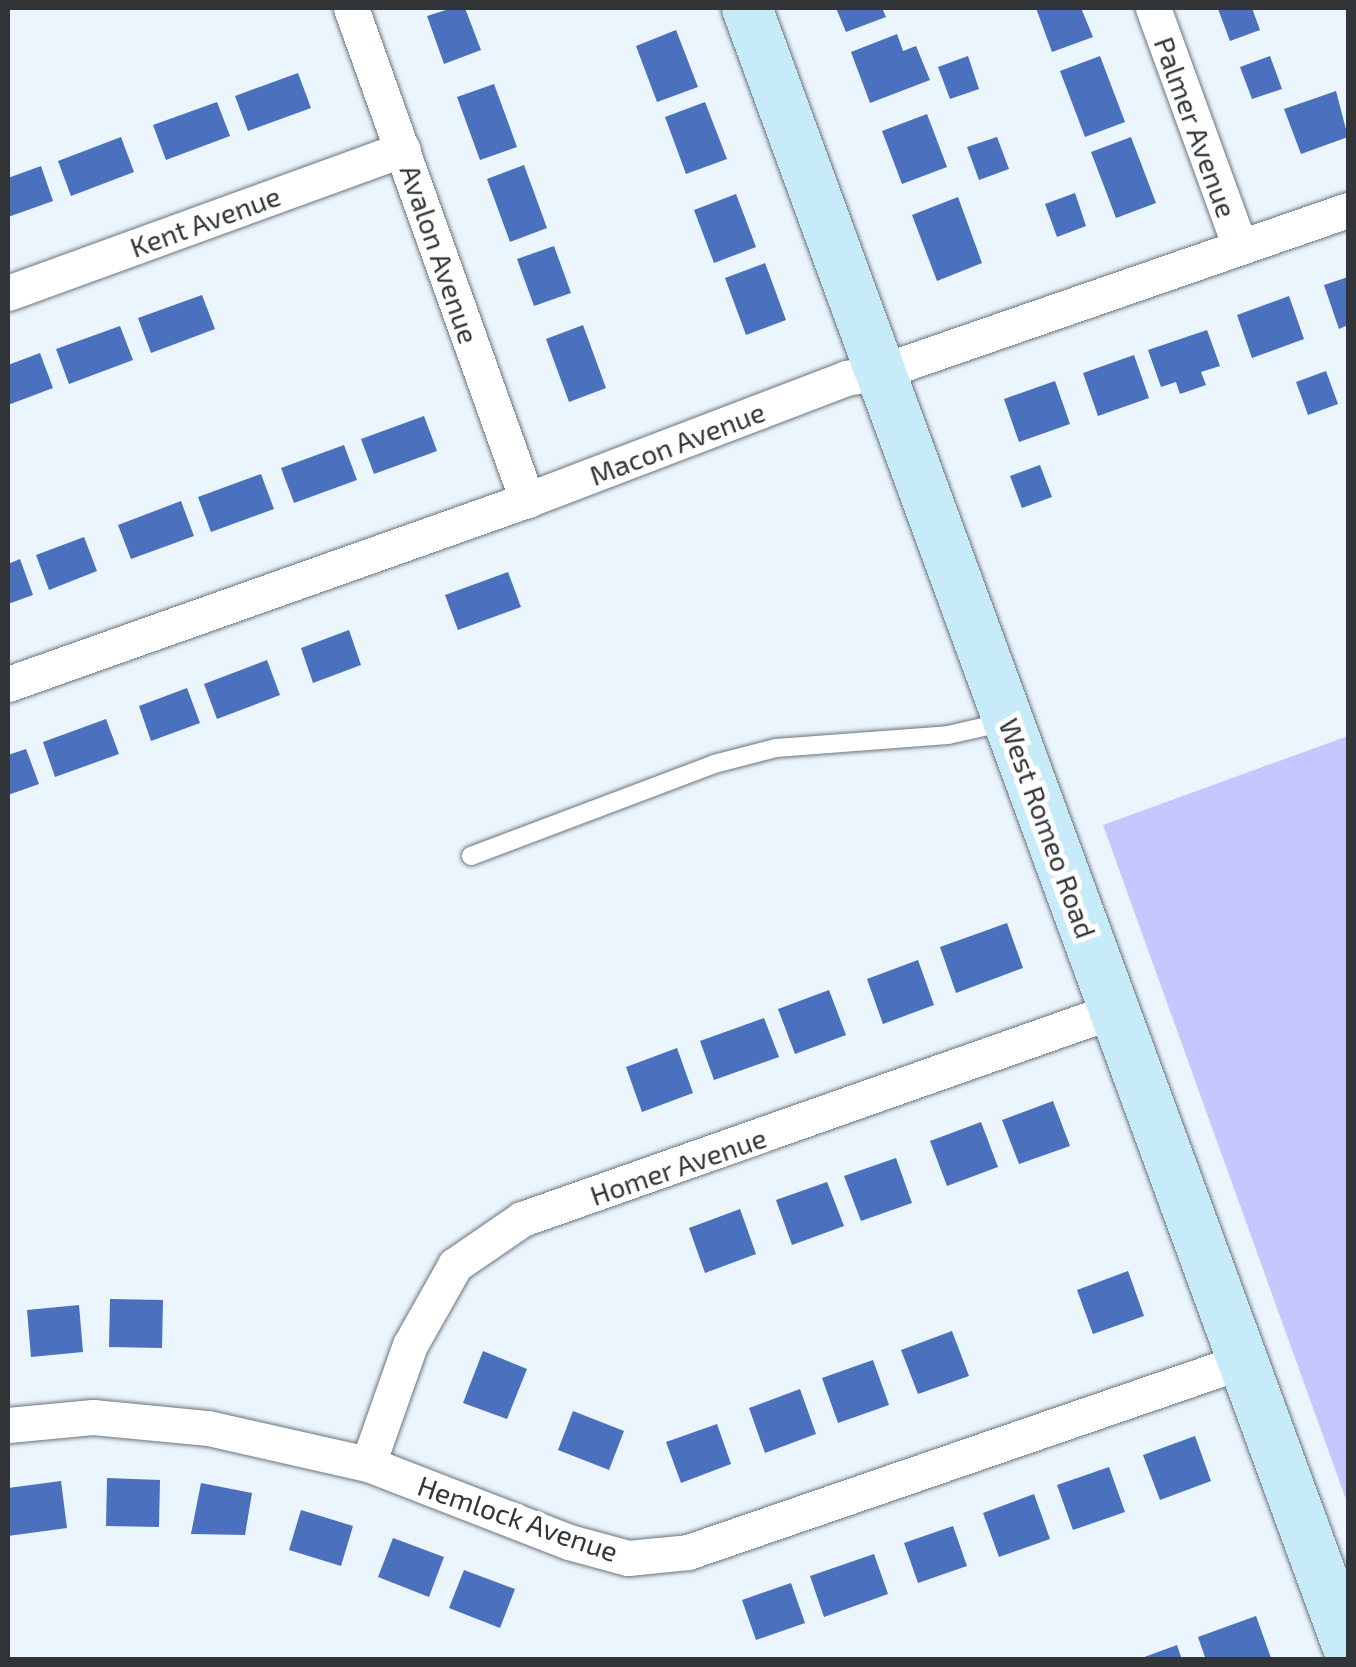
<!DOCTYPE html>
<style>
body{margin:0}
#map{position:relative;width:1356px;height:1667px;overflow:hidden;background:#ebf5fe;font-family:"Exo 2",sans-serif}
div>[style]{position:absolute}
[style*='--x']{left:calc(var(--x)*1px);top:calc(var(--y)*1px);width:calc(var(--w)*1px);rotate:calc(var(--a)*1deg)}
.green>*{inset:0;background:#c5c8fe}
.building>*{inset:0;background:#4a70be}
.roads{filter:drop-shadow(0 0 2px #6b747b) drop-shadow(0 0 2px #6b747b)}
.lane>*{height:18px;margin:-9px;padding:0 9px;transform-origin:9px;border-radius:9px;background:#fff}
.street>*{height:35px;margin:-17.5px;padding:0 17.5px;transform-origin:17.5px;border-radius:17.5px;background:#fff}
.secondary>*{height:50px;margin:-25px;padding:0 25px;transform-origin:25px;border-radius:25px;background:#c7ebf8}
span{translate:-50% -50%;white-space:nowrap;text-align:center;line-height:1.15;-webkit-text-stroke:10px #fff;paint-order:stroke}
.street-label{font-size:28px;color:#313538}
.frame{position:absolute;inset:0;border:10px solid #313538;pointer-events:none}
</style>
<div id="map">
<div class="green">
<div style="clip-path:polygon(1348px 736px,1348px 1505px,1103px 825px)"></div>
</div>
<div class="building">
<div style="clip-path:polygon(452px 8px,465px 8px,481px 50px,444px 64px,427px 16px)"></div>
<div style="clip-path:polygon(836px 8px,882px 8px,886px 17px,846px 32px)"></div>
<div style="clip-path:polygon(1036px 8px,1081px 8px,1093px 37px,1052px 52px)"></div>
<div style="clip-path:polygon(1252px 8px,1260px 30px,1230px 41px,1218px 9px)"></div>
<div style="clip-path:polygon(676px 30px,698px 87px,657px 102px,636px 46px)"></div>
<div style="clip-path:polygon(897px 34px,903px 51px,916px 46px,930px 80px,870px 103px,851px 52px)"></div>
<div style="clip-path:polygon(968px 56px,979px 89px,950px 99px,938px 67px)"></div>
<div style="clip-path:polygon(1100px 56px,1125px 122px,1085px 137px,1060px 71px)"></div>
<div style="clip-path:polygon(1270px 56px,1282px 89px,1252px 99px,1240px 67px)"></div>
<div style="clip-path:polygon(298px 73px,311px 108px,248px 131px,235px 96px)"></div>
<div style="clip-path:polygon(494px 84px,517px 147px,480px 160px,457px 97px)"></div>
<div style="clip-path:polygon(1336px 91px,1348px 137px,1301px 154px,1284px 109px)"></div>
<div style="clip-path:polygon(217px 102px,230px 136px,166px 160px,153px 125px)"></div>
<div style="clip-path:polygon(705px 102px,727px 159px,686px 174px,665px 117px)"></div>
<div style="clip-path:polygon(927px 114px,947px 167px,902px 184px,882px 131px)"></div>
<div style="clip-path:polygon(121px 137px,134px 172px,71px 196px,58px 161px)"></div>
<div style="clip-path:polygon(997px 137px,1009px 169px,979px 180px,967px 147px)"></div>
<div style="clip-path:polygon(1131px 137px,1156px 203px,1116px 218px,1091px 152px)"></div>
<div style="clip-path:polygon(524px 165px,547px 228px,510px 242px,487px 179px)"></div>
<div style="clip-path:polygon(41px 166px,53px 201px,8px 217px,8px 178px)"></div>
<div style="clip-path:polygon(1075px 193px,1086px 226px,1057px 237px,1045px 204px)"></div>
<div style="clip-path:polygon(736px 194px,756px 247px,714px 263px,694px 210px)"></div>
<div style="clip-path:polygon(958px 197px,982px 263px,937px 281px,912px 215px)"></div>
<div style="clip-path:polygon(554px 246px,571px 293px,534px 306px,517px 259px)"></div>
<div style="clip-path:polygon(765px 263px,786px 320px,746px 335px,725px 278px)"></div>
<div style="clip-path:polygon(1348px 277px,1348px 325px,1339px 329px,1324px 285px)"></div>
<div style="clip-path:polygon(202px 295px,215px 329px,151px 353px,138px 318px)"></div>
<div style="clip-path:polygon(1289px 296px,1304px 339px,1252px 358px,1237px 315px)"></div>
<div style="clip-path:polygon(583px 325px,606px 388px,569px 402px,546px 339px)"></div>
<div style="clip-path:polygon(120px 326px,133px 360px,69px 384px,56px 349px)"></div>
<div style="clip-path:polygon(1207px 330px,1220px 366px,1201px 372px,1206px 385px,1180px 394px,1176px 382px,1161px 387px,1148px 350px)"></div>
<div style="clip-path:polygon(40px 353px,53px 388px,8px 405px,8px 365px)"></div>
<div style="clip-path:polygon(1134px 355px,1149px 398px,1098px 416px,1083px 373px)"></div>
<div style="clip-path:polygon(1326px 371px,1338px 404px,1308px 415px,1296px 382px)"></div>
<div style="clip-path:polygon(1055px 381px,1070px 424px,1019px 442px,1004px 399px)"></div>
<div style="clip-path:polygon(424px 416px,437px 451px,374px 474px,361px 439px)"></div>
<div style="clip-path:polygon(344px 445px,357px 480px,294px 503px,281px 468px)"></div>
<div style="clip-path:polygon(1040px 465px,1052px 497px,1022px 508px,1010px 476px)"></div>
<div style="clip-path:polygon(261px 474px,274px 509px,211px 532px,198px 497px)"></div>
<div style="clip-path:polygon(181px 501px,194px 536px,131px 559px,118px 525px)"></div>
<div style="clip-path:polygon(84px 537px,97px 571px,49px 590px,36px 555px)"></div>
<div style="clip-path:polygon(20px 559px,33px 595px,8px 604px,8px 564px)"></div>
<div style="clip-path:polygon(508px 572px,521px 607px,458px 630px,445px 595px)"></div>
<div style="clip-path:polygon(349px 630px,361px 665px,313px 683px,301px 648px)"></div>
<div style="clip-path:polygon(267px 660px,280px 695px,217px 719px,204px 684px)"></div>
<div style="clip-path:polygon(187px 688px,200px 723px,151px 741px,139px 706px)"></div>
<div style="clip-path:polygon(106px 719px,119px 754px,55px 777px,43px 742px)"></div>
<div style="clip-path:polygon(26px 749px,39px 784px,8px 795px,8px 755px)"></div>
<div style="clip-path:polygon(1007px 923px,1023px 968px,956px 993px,940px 947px)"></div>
<div style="clip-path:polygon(918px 960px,934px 1005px,883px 1024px,867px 979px)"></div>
<div style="clip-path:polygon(829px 990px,846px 1035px,795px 1054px,778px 1009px)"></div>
<div style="clip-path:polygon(764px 1018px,779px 1057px,714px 1080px,700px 1041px)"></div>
<div style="clip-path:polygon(677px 1048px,693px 1093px,642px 1112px,626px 1067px)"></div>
<div style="clip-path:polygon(1053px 1101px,1070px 1146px,1019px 1164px,1002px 1120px)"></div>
<div style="clip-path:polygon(981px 1122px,998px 1167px,947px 1186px,930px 1141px)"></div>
<div style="clip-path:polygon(896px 1158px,912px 1203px,861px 1221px,844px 1176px)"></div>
<div style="clip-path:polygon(827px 1182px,844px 1226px,792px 1245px,776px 1200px)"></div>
<div style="clip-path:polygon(740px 1209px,756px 1254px,705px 1273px,689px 1228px)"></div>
<div style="clip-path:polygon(1128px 1271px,1144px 1316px,1093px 1334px,1077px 1290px)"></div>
<div style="clip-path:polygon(110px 1299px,163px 1300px,162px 1348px,109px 1347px)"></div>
<div style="clip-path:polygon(79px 1305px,83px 1352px,31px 1357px,27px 1310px)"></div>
<div style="clip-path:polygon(952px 1331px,969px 1376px,918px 1394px,901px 1350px)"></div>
<div style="clip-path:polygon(483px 1351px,527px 1369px,507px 1419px,463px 1403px)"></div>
<div style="clip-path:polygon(873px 1360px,889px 1405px,838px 1423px,822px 1378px)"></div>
<div style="clip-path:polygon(800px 1389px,816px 1434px,765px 1453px,749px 1408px)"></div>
<div style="clip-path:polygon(573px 1411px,624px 1431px,609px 1470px,558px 1450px)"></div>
<div style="clip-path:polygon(717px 1424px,731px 1464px,681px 1483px,666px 1442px)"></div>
<div style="clip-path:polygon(1195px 1436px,1211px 1481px,1160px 1500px,1143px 1455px)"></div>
<div style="clip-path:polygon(1109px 1467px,1125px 1512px,1073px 1530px,1057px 1485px)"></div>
<div style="clip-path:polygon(107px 1478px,160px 1480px,159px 1527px,106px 1526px)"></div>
<div style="clip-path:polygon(61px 1481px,67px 1528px,8px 1536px,8px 1488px)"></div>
<div style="clip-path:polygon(201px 1483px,252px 1493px,245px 1535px,191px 1534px)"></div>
<div style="clip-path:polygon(1034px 1494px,1050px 1539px,999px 1557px,983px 1513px)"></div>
<div style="clip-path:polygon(301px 1510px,353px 1526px,341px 1566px,289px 1550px)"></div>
<div style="clip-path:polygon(953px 1526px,967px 1566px,918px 1583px,904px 1543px)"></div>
<div style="clip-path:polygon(393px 1538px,444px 1557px,429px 1597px,378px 1577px)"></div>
<div style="clip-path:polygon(874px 1554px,888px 1594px,824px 1617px,810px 1576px)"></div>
<div style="clip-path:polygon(464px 1570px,515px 1589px,500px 1628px,449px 1608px)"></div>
<div style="clip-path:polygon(791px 1583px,805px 1623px,756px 1640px,742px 1600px)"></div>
<div style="clip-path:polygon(1256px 1616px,1271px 1658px,1206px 1660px,1198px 1637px)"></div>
<div style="clip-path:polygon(1177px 1645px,1182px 1660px,1139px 1660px,1139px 1659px)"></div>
</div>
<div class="roads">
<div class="lane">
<div style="--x:471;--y:856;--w:260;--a:-20.7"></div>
<div style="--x:714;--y:764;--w:64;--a:-14.5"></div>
<div style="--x:776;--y:748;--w:172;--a:-4.3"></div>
<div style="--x:948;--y:735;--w:58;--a:-12.8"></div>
</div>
<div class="street">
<div style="--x:351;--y:8;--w:523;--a:70.32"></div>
<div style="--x:1153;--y:8;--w:254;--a:70"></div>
<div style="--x:8;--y:293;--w:420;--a:-20"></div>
<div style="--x:8;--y:684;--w:551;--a:-19.52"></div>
<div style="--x:527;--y:500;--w:342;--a:-20.9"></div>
<div style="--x:846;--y:378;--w:35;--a:-10"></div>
<div style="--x:880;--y:372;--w:495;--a:-19.1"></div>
<div style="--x:8;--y:1425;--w:85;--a:-5.4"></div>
<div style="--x:93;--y:1417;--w:116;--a:5.5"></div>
<div style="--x:208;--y:1428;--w:164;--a:12.7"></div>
<div style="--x:368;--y:1464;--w:216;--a:21.2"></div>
<div style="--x:569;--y:1542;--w:61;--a:15.2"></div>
<div style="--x:628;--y:1558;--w:60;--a:-5.7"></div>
<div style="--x:688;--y:1552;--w:587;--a:-18.99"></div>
<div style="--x:368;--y:1464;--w:126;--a:-70.6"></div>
<div style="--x:410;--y:1345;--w:92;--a:-60.6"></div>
<div style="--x:455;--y:1265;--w:81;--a:-34.5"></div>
<div style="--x:522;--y:1219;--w:629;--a:-19.41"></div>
</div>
<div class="secondary">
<div style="--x:747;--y:8;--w:1747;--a:69.87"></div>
</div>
</div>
<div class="street-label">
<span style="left:1196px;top:127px;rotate:70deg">Palmer Avenue</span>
<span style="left:205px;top:221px;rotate:-20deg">Kent Avenue</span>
<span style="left:440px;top:254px;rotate:71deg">Avalon Avenue</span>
<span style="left:677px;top:443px;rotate:-21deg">Macon Avenue</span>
<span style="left:1048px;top:828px;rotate:70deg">West Romeo Road</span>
<span style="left:678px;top:1166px;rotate:-19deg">Homer Avenue</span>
<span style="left:518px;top:1518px;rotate:19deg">Hemlock Avenue</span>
</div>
<div class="frame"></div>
</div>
